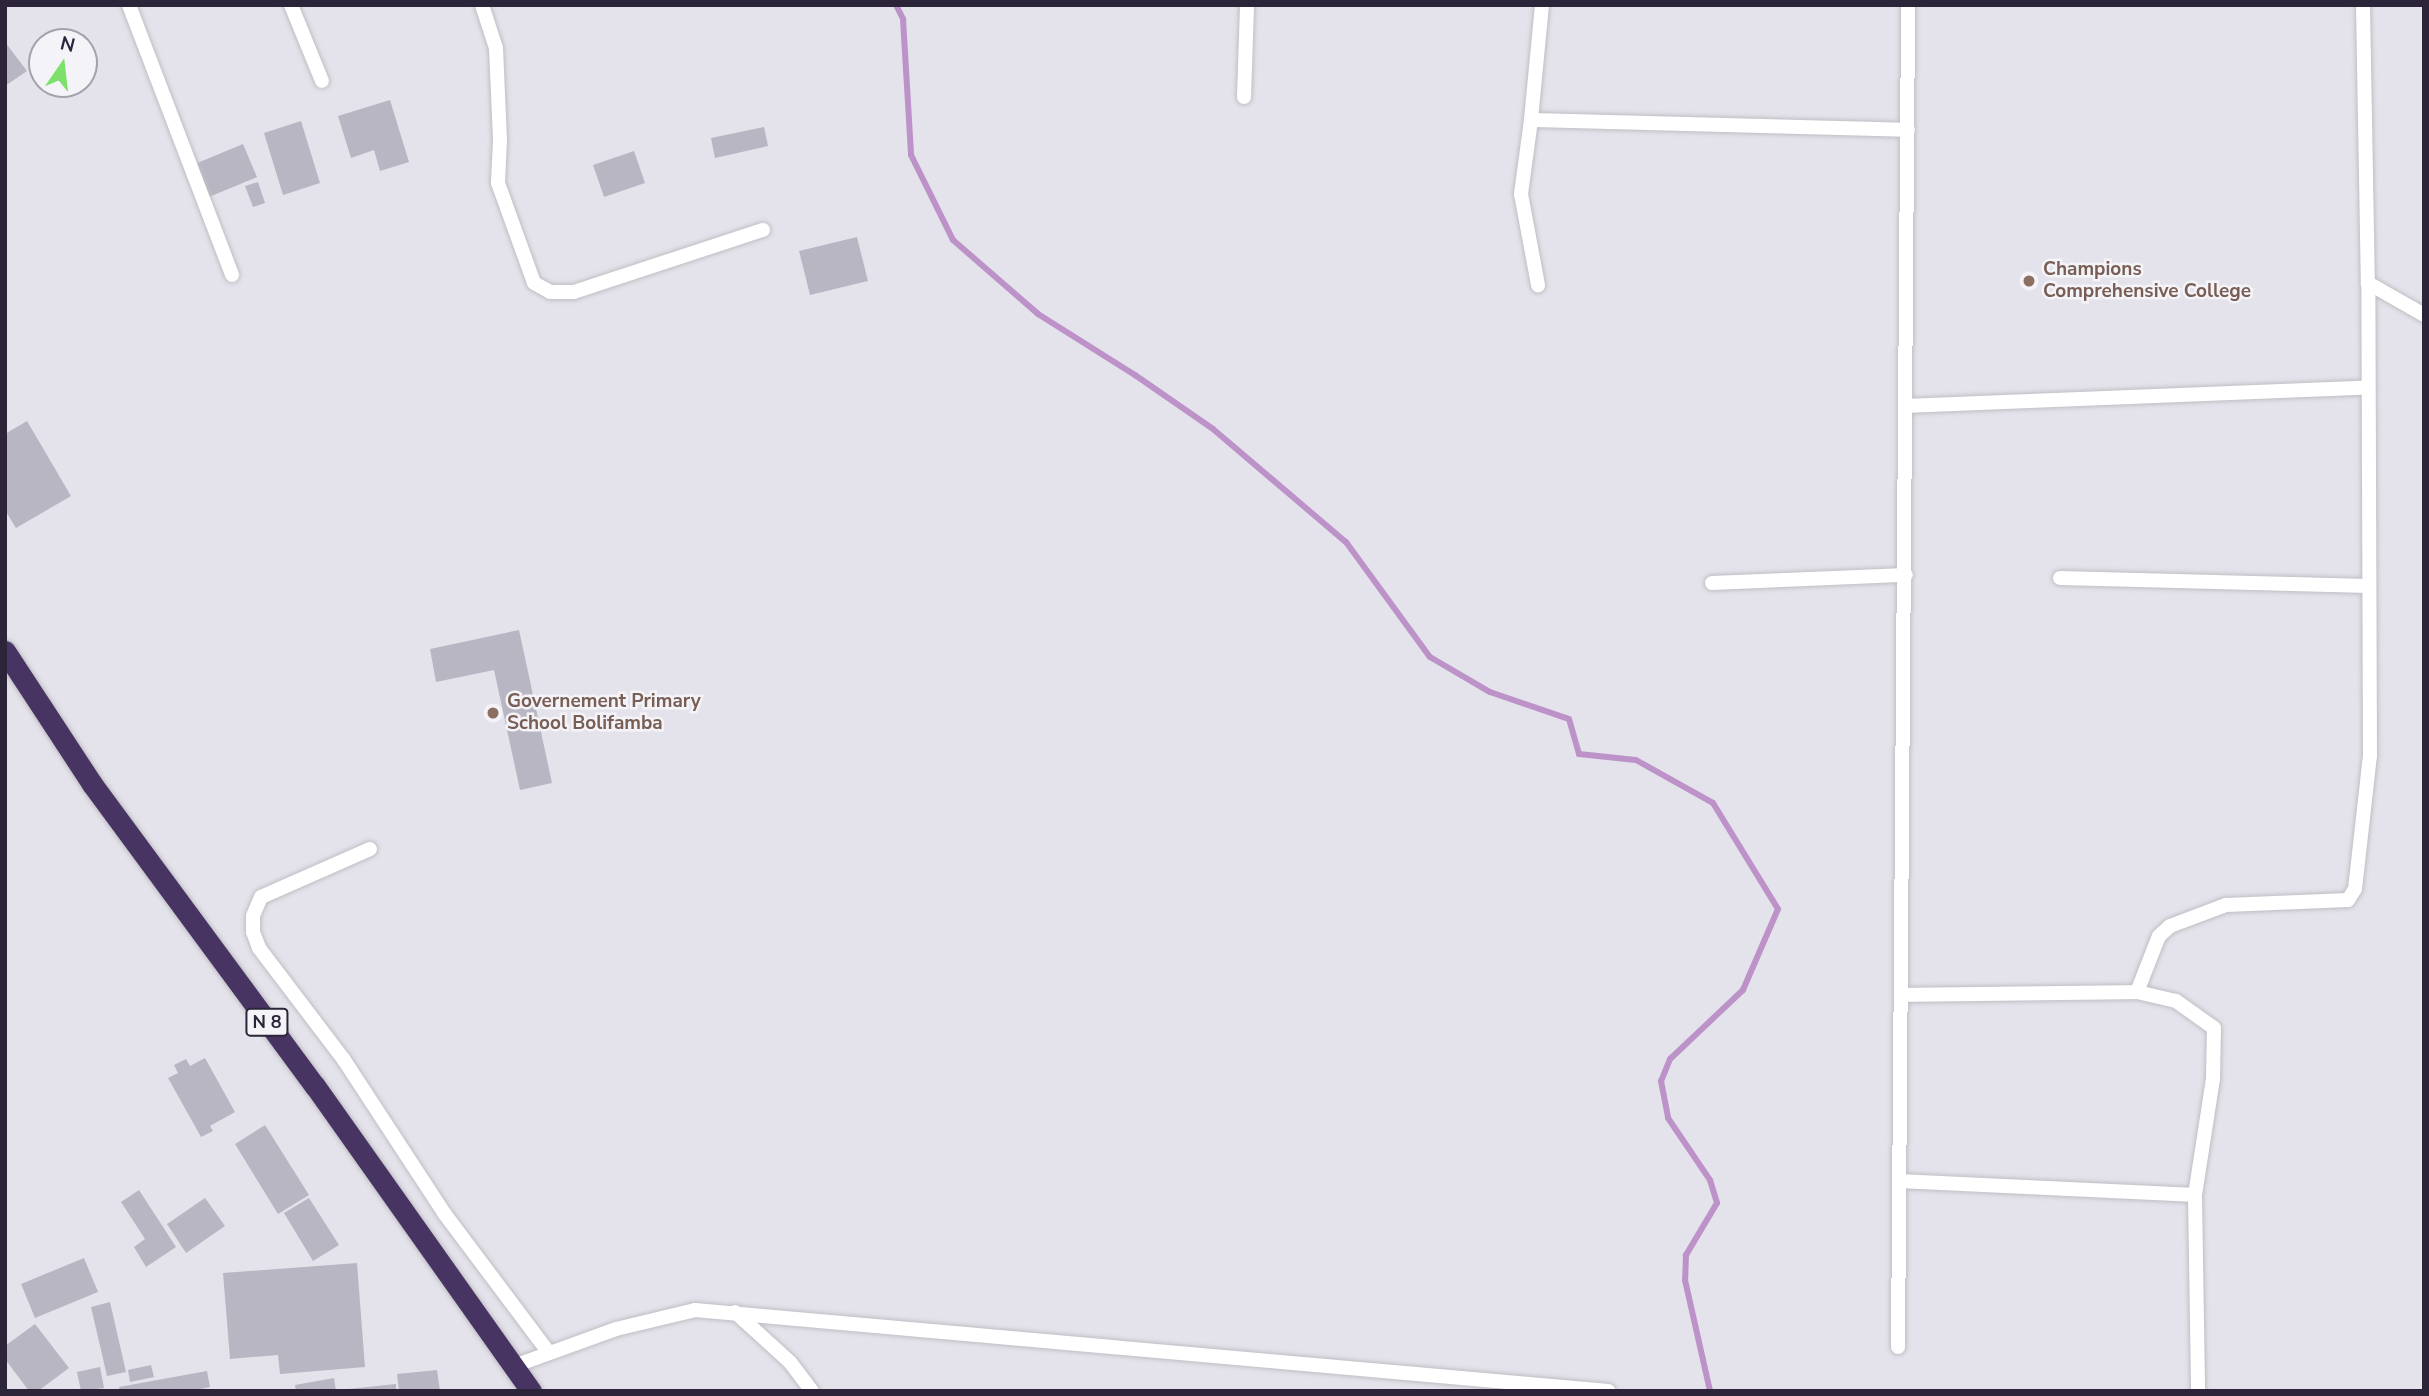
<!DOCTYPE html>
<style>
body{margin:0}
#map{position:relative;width:2429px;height:1396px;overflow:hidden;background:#e4e3eb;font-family:"Nunito Sans",sans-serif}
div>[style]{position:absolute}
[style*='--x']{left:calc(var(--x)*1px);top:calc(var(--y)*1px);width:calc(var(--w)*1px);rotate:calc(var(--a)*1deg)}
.stream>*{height:6px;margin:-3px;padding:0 3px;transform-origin:3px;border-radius:3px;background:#bc92c9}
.building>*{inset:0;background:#b8b6c2}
.roads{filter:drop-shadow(0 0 2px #c0bec4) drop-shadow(0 0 2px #c0bec4)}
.street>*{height:14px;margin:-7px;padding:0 7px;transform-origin:7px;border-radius:7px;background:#fff}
.highway>*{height:21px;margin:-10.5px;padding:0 10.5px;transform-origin:10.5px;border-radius:10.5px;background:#473463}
.dots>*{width:19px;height:19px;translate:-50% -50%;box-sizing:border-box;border:4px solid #f4f3f8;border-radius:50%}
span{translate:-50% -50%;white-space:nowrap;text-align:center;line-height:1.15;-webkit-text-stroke:5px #f4f3f8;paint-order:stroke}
.shield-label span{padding:2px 5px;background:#f4f3f8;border:2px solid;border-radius:5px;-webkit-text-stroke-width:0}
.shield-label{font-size:18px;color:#2c253a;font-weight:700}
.education-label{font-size:19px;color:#785e54;font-weight:700}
.left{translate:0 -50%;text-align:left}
.frame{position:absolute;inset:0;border:7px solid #2c253a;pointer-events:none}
.north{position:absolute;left:28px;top:28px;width:70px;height:70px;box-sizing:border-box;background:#f4f3f8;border:2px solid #a4a1ac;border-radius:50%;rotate:14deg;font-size:19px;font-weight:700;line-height:28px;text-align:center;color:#2c253a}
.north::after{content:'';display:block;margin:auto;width:24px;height:32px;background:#7de06b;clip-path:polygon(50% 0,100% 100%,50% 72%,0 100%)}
</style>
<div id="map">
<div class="stream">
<div style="--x:896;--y:5;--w:16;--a:63"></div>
<div style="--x:903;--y:19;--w:136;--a:86.6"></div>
<div style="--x:911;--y:155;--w:95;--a:63.7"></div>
<div style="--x:953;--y:240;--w:113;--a:41"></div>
<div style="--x:1038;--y:314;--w:115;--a:32.2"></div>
<div style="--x:1135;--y:375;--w:95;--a:34.7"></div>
<div style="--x:1213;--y:429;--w:175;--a:40.4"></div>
<div style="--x:1346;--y:542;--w:142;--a:53.9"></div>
<div style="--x:1430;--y:657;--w:69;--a:30.3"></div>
<div style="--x:1490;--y:692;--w:83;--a:18.9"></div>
<div style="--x:1569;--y:719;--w:36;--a:74"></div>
<div style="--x:1579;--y:754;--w:57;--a:6"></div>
<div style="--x:1636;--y:760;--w:88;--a:29.2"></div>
<div style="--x:1713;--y:803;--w:124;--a:58.5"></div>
<div style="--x:1778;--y:909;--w:88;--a:113.4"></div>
<div style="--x:1743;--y:990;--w:100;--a:136.6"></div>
<div style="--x:1670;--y:1059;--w:24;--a:112"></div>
<div style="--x:1661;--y:1081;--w:38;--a:79"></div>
<div style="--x:1668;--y:1118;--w:75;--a:55.9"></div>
<div style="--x:1710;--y:1180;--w:24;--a:73"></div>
<div style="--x:1717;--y:1203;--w:61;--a:120.8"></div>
<div style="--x:1686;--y:1255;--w:25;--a:92"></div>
<div style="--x:1685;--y:1280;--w:114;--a:77.3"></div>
</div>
<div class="building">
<div style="clip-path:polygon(5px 42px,27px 71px,5px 86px)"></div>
<div style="clip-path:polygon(390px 100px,409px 162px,380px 171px,374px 150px,351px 158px,338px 116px)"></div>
<div style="clip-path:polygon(301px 121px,320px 183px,283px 195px,264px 133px)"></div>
<div style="clip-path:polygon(764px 127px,768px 146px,715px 158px,711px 138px)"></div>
<div style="clip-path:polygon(243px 144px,257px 177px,209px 197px,195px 164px)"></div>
<div style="clip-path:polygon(634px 151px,645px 183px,604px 197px,593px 165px)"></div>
<div style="clip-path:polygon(258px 182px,265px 203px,253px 207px,245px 186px)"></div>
<div style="clip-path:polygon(857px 237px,868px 281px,810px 295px,799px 251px)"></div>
<div style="clip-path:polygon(27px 421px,71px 496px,16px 528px,5px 510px,5px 434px)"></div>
<div style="clip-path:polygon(519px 630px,552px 783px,520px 790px,494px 670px,436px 682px,430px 649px)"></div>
<div style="clip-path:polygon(205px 1058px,235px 1112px,210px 1126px,213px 1131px,201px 1137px,168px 1078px,178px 1073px,174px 1065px,186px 1059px,190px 1066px)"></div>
<div style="clip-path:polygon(265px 1125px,309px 1195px,278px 1214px,235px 1144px)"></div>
<div style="clip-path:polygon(139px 1190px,176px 1247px,146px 1267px,134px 1247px,145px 1239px,121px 1202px)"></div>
<div style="clip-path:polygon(205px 1198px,225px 1226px,186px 1253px,167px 1224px)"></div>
<div style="clip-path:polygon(309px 1198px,339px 1245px,313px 1261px,284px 1213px)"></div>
<div style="clip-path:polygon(84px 1258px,98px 1292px,35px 1318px,21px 1284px)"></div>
<div style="clip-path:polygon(357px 1263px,365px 1367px,280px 1374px,278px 1355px,230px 1359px,223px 1273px)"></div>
<div style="clip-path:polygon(110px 1302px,126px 1372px,107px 1376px,91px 1307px)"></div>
<div style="clip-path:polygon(35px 1324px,69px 1368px,38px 1391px,29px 1391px,5px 1359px,5px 1346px)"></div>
<div style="clip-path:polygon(151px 1365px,154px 1377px,130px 1382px,128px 1370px)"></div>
<div style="clip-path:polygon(100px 1367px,104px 1388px,81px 1391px,77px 1372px)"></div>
<div style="clip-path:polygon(437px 1370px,440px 1391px,399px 1391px,397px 1374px)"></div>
<div style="clip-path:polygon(207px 1371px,210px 1387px,190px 1391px,120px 1391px,119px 1387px)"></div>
<div style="clip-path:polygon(334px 1378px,336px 1391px,296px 1391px,295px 1385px)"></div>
<div style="clip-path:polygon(396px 1384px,396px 1391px,348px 1391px,348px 1389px)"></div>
</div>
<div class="roads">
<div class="street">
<div style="--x:129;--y:5;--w:289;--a:69.1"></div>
<div style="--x:291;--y:5;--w:82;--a:67.8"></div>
<div style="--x:482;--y:5;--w:45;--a:72"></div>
<div style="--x:496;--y:48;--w:92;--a:87.5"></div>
<div style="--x:500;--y:140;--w:43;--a:92.7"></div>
<div style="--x:498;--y:183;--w:106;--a:70.2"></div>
<div style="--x:534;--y:283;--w:18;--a:29"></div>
<div style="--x:550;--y:292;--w:24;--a:0"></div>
<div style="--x:574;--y:292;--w:199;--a:-18.2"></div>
<div style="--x:1542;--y:5;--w:116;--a:95.5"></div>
<div style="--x:1531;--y:120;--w:377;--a:1.5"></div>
<div style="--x:2363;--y:5;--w:278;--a:89"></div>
<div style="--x:1244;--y:97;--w:92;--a:-88.1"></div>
<div style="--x:1531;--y:120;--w:75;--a:97.7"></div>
<div style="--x:1521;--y:194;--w:93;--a:79.4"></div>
<div style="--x:1905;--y:406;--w:463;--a:-2.3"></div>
<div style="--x:2060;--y:578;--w:309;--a:1.5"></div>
<div style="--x:1712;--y:583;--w:194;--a:-2.4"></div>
<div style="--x:370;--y:849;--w:119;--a:156.2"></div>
<div style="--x:261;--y:897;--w:21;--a:113"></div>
<div style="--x:253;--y:916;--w:16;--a:90"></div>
<div style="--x:253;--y:932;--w:17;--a:69"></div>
<div style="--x:259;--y:948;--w:141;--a:52.8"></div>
<div style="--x:344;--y:1060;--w:183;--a:56.8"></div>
<div style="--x:444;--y:1213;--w:175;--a:53.1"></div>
<div style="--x:1902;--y:995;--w:235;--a:-0.7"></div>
<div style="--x:1900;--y:1181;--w:295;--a:2.7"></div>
<div style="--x:2195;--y:1195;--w:196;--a:89.1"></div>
<div style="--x:2195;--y:1195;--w:117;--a:-81.2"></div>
<div style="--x:2213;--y:1079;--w:51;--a:-88.9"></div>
<div style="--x:2214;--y:1028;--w:47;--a:-144.6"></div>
<div style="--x:2176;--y:1001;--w:40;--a:-167"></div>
<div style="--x:2137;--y:992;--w:60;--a:-68.6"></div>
<div style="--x:2159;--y:936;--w:15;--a:-42"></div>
<div style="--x:2170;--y:926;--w:60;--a:-20.6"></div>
<div style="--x:2226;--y:905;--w:122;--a:-2.3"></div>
<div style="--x:2348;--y:900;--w:13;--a:-58"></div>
<div style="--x:2355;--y:889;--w:134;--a:-83.6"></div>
<div style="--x:2370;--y:756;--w:473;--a:-90.2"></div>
<div style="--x:2368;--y:283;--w:64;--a:29.7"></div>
<div style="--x:735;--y:1312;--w:74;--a:42.3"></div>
<div style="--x:790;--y:1362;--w:36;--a:53"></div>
<div style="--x:1898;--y:1347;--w:1342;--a:-89.57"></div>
<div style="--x:514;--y:1366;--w:109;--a:-19.9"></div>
<div style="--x:616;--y:1329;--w:81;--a:-13.5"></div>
<div style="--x:695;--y:1310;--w:917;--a:5.07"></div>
</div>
<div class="highway">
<div style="--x:5;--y:651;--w:159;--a:56.8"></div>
<div style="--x:92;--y:784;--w:375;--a:53.6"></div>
<div style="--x:315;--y:1086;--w:374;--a:54.7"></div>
</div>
</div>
<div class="dots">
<div style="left:2029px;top:281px;background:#8d6e63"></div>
<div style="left:493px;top:713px;background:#8d6e63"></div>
</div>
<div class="shield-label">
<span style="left:267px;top:1022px">N 8</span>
</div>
<div class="education-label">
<span class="left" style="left:2043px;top:281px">Champions<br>Comprehensive College</span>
<span class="left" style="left:507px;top:713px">Governement Primary<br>School Bolifamba</span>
</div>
<div class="frame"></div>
<div class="north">N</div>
</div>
